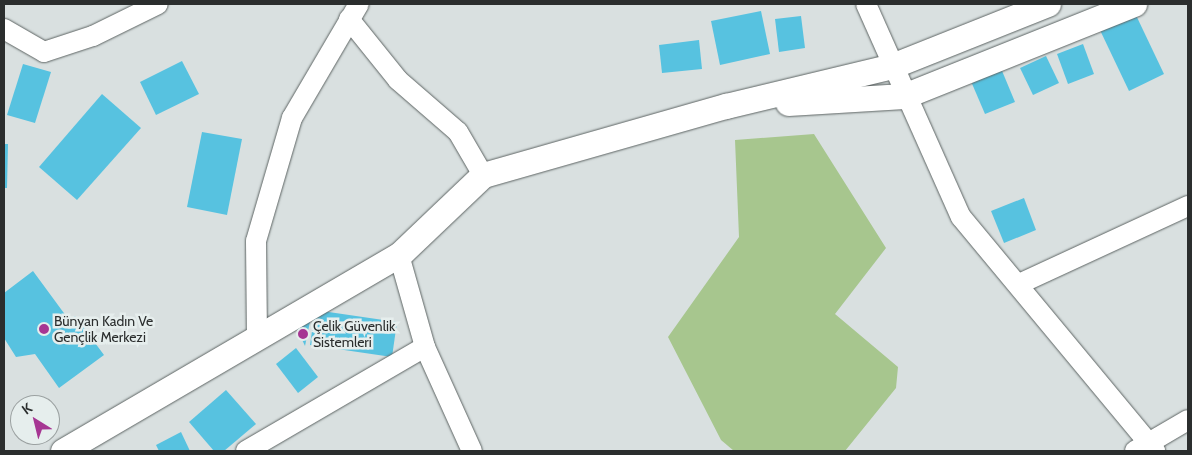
<!DOCTYPE html>
<meta charset="utf-8">
<style>
body{margin:0}
#map{position:relative;width:1192px;height:455px;overflow:hidden;background:#d9e0e0;font-family:Cabin,sans-serif}
div>[style]{position:absolute}
[style*='--x']{left:calc(var(--x)*1px);top:calc(var(--y)*1px);width:calc(var(--w)*1px);rotate:calc(var(--a)*1deg)}
.green>*{inset:0;background:#a7c68e}
.building>*{inset:0;background:#57c2e0}
.roads{filter:drop-shadow(0 0 1px #5d6463) drop-shadow(0 0 1px #5d6463)}
.minor>*{height:20px;margin:-10px;padding:0 10px;transform-origin:10px;border-radius:10px;background:#fff}
.tertiary>*{height:25px;margin:-12.5px;padding:0 12.5px;transform-origin:12.5px;border-radius:12.5px;background:#fff}
.dots>*{width:14px;height:14px;translate:-50% -50%;box-sizing:border-box;border:2px solid #e6eeed;border-radius:50%}
span{translate:-50% -50%;white-space:nowrap;text-align:center;line-height:1.15;-webkit-text-stroke:5px #e6eeed;paint-order:stroke}
.poi-label{font-size:14px;color:#2b2e2e}
.left{translate:0 -50%;text-align:left}
.frame{position:absolute;inset:0;border:5px solid #2b2e2e;pointer-events:none}
.north{position:absolute;left:10px;top:395px;width:50px;height:50px;box-sizing:border-box;background:#e6eeed;border:1px solid #9ba1a1;border-radius:50%;rotate:324deg;font-size:14px;font-weight:700;line-height:20px;text-align:center;color:#2b2e2e}
.north::after{content:'';display:block;margin:auto;width:18px;height:22px;background:#a63693;clip-path:polygon(50% 0,100% 100%,50% 72%,0 100%)}
</style>
<div id="map">
<div class="green">
<div style="clip-path:polygon(814px 134px,886px 248px,835px 314px,898px 367px,896px 388px,845px 451px,734px 451px,721px 440px,668px 337px,739px 237px,735px 140px)"></div>
</div>
<div class="building">
<div style="clip-path:polygon(761px 11px,770px 54px,720px 65px,711px 21px)"></div>
<div style="clip-path:polygon(1134px 11px,1164px 74px,1129px 91px,1099px 28px)"></div>
<div style="clip-path:polygon(801px 16px,805px 48px,779px 52px,775px 19px)"></div>
<div style="clip-path:polygon(699px 40px,702px 69px,662px 73px,659px 45px)"></div>
<div style="clip-path:polygon(1083px 44px,1094px 74px,1068px 84px,1057px 54px)"></div>
<div style="clip-path:polygon(1046px 56px,1059px 83px,1033px 95px,1020px 68px)"></div>
<div style="clip-path:polygon(182px 61px,199px 94px,156px 115px,140px 82px)"></div>
<div style="clip-path:polygon(23px 64px,51px 72px,35px 123px,7px 115px)"></div>
<div style="clip-path:polygon(1000px 66px,1015px 102px,985px 114px,970px 79px)"></div>
<div style="clip-path:polygon(102px 94px,141px 128px,77px 200px,39px 167px)"></div>
<div style="clip-path:polygon(202px 132px,242px 139px,227px 215px,187px 207px)"></div>
<div style="clip-path:polygon(4px 144px,8px 144px,7px 188px,4px 188px)"></div>
<div style="clip-path:polygon(1024px 198px,1036px 230px,1004px 243px,991px 211px)"></div>
<div style="clip-path:polygon(33px 271px,69px 320px,75px 316px,104px 355px,59px 388px,35px 354px,16px 357px,4px 338px,4px 293px)"></div>
<div style="clip-path:polygon(315px 310px,397px 322px,392px 357px,310px 345px)"></div>
<div style="clip-path:polygon(312px 312px,305px 346px,294px 322px)"></div>
<div style="clip-path:polygon(296px 348px,318px 377px,298px 393px,276px 364px)"></div>
<div style="clip-path:polygon(226px 390px,256px 424px,224px 451px,214px 451px,189px 422px)"></div>
<div style="clip-path:polygon(181px 432px,190px 451px,159px 451px,156px 445px)"></div>
</div>
<div class="roads">
<div class="minor">
<div style="--x:866;--y:4;--w:233;--a:66"></div>
<div style="--x:961;--y:217;--w:304;--a:50.3"></div>
<div style="--x:349;--y:19;--w:78;--a:51.2"></div>
<div style="--x:398;--y:80;--w:79;--a:40.9"></div>
<div style="--x:458;--y:132;--w:50;--a:59.8"></div>
<div style="--x:4;--y:29;--w:46;--a:29.9"></div>
<div style="--x:44;--y:52;--w:52;--a:-18.1"></div>
<div style="--x:93;--y:36;--w:72;--a:-26.2"></div>
<div style="--x:399;--y:255;--w:96;--a:74.2"></div>
<div style="--x:425;--y:347;--w:114;--a:65.7"></div>
<div style="--x:1019;--y:284;--w:186;--a:-24.8"></div>
<div style="--x:257;--y:338;--w:97;--a:-90.6"></div>
<div style="--x:256;--y:241;--w:128;--a:-73.7"></div>
<div style="--x:292;--y:118;--w:132;--a:-59.6"></div>
<div style="--x:246;--y:451;--w:207;--a:-30.2"></div>
<div style="--x:1135;--y:451;--w:61;--a:-30.3"></div>
</div>
<div class="tertiary">
<div style="--x:788;--y:103;--w:116;--a:-3.5"></div>
<div style="--x:904;--y:96;--w:248;--a:-21.8"></div>
<div style="--x:63;--y:451;--w:389;--a:-30.3"></div>
<div style="--x:399;--y:255;--w:116;--a:-43.6"></div>
<div style="--x:483;--y:175;--w:253;--a:-15.9"></div>
<div style="--x:726;--y:106;--w:171;--a:-13.5"></div>
<div style="--x:892;--y:66;--w:168;--a:-21.7"></div>
</div>
</div>
<div class="dots">
<div style="left:44px;top:329px;background:#a63693"></div>
<div style="left:303px;top:334px;background:#a63693"></div>
</div>
<div class="poi-label">
<span class="left" style="left:54px;top:329px">Bünyan Kadın Ve<br>Gençlik Merkezi</span>
<span class="left" style="left:313px;top:334px">Çelik Güvenlik<br>Sistemleri</span>
</div>
<div class="frame"></div>
<div class="north">K</div>
</div>
